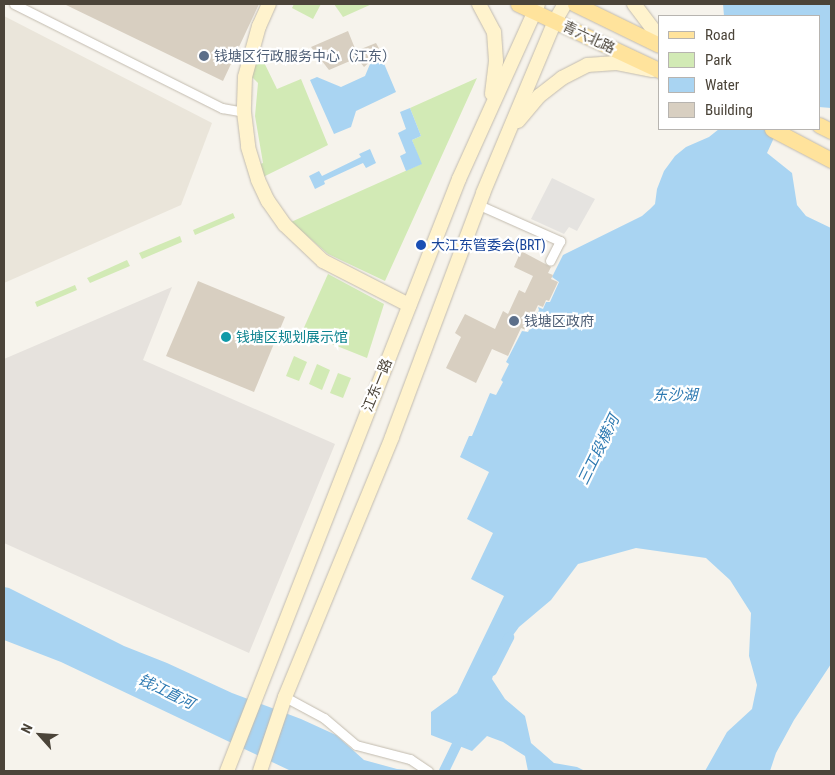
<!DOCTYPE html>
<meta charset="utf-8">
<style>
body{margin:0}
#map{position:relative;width:835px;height:775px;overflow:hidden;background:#f6f3ec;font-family:"Roboto Condensed","Noto Sans SC",sans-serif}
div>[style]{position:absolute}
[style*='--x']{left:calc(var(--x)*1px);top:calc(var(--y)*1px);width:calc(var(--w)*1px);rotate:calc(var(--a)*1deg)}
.residential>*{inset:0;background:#eae5da}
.industrial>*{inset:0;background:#e6e2dd}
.green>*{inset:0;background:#d2eab5}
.parking>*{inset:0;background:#e5e3e0}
.water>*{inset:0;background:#a9d4f2}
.canal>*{height:10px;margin:-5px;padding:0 5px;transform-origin:5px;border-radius:5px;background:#a9d4f2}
.building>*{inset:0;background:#d8cfc1}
.roads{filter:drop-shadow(0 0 1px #c2bbae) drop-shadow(0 0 1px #c2bbae)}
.street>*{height:9px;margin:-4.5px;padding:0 4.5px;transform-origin:4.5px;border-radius:4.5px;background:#fff}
.secondary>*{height:14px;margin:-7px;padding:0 7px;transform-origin:7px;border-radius:7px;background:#fff3cd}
.primary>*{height:15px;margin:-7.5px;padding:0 7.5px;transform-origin:7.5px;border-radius:7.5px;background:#ffe39c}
.dots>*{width:14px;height:14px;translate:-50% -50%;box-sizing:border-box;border:2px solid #fff;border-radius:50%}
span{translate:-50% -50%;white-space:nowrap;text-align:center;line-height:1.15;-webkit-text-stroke:4.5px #fff;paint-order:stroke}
.street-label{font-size:14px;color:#4b4439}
.service-label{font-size:14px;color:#4e5e75}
.left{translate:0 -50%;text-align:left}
.transit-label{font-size:14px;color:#164399}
.culture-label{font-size:14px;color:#0d838f}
.water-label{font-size:15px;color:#2e7ab2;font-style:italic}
.frame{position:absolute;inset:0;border:5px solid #4b4439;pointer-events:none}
.legend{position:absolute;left:658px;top:15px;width:162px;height:115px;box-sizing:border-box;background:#fff;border:1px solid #b7b4b0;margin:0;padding:6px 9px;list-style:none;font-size:15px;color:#4b4439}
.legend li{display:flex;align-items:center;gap:10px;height:25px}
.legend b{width:25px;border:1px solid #b7b4b0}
.north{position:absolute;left:15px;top:710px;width:50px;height:50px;-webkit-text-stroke:4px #fff;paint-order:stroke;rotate:296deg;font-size:14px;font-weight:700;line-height:20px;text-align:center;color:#4b4439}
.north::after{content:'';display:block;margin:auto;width:18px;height:22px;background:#4b4439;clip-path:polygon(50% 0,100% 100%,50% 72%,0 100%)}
</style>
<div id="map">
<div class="residential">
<div style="clip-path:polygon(4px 16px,212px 123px,181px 205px,4px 283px)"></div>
</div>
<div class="industrial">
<div style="clip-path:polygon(172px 287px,143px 360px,335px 444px,249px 653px,4px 543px,4px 359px)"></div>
</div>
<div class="green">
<div style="clip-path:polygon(294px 4px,321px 4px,313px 19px,292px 8px)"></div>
<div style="clip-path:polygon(334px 4px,372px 4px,343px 17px)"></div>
<div style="clip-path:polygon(257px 48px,277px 89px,301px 79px,328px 145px,263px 177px,258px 165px,263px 163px,255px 116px,258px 83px,251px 76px)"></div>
<div style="clip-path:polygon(477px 78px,385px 281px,328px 254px,291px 222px,421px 164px,412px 140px,421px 136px,410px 108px)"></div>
<div style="clip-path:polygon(233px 213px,235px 218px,195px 235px,193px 230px)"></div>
<div style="clip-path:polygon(180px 236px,182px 242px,142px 259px,139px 253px)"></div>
<div style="clip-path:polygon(127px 260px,130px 266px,90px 283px,87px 278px)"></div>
<div style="clip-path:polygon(328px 274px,384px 304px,367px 358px,302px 332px)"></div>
<div style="clip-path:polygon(75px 285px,77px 290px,37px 307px,35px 302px)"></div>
<div style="clip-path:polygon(294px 356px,307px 362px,299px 381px,286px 376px)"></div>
<div style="clip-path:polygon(317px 364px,330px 370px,322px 390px,309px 384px)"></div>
<div style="clip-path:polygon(338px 373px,351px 378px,343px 398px,330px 393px)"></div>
</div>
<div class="parking">
<div style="clip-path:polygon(552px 178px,595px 199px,577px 231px,569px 227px,564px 234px,531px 219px)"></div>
</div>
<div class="water">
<div style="clip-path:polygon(723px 4px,831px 4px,831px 108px,819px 107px,819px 16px,724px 16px)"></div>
<div style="clip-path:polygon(380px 54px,396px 92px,356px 111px,351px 127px,334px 134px,310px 80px,317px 77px,341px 87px,365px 76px,370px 64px)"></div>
<div style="clip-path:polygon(410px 108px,421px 136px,412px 140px,422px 164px,406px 171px,400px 156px,406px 153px,398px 133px,406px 129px,400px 112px)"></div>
<div style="clip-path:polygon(719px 129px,778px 129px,767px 153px,792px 173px,797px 205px,806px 216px,831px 228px,831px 664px,794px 720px,776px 753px,770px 771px,705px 771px,727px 732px,752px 709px,757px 685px,749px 656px,751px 613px,730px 580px,706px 558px,636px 548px,578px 564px,551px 600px,519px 627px,500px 653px,492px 679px,505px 699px,525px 716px,531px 743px,554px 763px,577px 767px,585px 771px,528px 771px,525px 756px,503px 742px,487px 736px,472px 751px,431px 735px,431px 712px,457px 693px,504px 596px,471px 579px,493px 533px,467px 519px,489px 472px,460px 457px,469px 436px,472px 436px,490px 393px,496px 395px,503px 382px,501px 380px,509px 364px,506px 362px,522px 331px,528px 332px,539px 310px,538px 307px,543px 309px,546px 302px,550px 302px,559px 282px,552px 277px,563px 255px,642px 216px,650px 209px,655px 204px,657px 189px,664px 171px,675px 156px,686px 147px,709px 137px)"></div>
<div style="clip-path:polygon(370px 149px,376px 163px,366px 168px,363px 163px,324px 181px,325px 184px,315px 189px,309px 176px,319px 171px,322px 176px,361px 157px,359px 154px)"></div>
<div style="clip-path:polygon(4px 587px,9px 588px,124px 646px,167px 663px,232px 693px,301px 719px,336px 735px,364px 760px,397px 769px,419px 771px,291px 771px,61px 662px,4px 640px)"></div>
</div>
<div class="canal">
<div style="--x:492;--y:671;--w:38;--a:-63"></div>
<div style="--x:444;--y:771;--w:41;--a:-64.1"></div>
</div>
<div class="building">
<div style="clip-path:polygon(64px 4px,259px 4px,223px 81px)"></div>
<div style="clip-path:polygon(348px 31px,356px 51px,376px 43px,381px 52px,364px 67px,357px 58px,329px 70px,311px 47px)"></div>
<div style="clip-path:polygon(521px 251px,551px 267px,548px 273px,553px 275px,551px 279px,558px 282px,549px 301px,546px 300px,543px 307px,538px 305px,526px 330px,521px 328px,508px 356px,492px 349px,476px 383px,446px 368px,461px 337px,455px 333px,465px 314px,495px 329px,503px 311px,508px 314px,519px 290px,525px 293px,533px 276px,514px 267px)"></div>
<div style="clip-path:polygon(198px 281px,285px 317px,254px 392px,166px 356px)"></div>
</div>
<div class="roads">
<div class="street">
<div style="--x:14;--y:4;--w:233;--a:26.6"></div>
<div style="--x:222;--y:108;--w:22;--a:10"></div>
<div style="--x:479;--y:205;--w:89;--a:24"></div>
<div style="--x:560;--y:241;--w:22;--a:117"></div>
<div style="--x:285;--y:697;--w:44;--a:28.3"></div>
<div style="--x:324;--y:718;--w:42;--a:40.2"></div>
<div style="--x:356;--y:745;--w:56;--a:14.5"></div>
<div style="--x:410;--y:759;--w:22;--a:34"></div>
</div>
<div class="secondary">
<div style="--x:269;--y:4;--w:24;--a:114"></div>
<div style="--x:259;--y:26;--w:53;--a:105.4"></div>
<div style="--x:245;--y:77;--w:35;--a:92"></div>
<div style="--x:244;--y:112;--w:35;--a:83"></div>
<div style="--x:248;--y:147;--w:34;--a:73"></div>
<div style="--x:258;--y:180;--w:23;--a:65"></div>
<div style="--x:268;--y:201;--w:29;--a:55"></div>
<div style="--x:285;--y:225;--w:52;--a:43.5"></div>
<div style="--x:323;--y:261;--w:97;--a:27.1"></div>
<div style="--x:479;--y:4;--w:32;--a:62"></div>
<div style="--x:494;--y:32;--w:29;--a:86"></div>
<div style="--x:496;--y:61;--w:33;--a:97"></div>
<div style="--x:634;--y:4;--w:41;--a:52.9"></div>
<div style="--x:518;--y:121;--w:33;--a:-50"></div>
<div style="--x:539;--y:96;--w:29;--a:-38"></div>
<div style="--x:562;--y:78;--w:28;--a:-27"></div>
<div style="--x:587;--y:65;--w:29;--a:-4"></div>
<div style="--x:616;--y:63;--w:37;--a:11"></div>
<div style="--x:227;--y:771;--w:636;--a:-68.6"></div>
<div style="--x:459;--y:179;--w:192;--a:-65.7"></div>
<div style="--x:260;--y:771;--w:78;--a:-71.3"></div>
<div style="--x:285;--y:697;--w:281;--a:-67.6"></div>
<div style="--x:392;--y:437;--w:260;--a:-69.5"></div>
<div style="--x:483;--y:193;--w:186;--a:-67.3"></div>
<div style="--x:555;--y:21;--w:20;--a:-60"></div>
</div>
<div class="primary">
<div style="--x:518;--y:4;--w:156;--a:25.1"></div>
<div style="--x:575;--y:4;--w:93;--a:26"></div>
<div style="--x:819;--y:125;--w:13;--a:27"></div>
<div style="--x:772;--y:129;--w:67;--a:27.7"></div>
</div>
</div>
<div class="dots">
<div style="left:204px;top:56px;background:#5c6f8a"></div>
<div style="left:421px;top:245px;background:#1a4fb4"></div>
<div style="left:514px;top:321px;background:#5c6f8a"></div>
<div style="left:226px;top:337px;background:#0f9aa8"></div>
</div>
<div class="street-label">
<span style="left:589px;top:37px;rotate:25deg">青六北路</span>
<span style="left:377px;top:385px;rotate:-68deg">江东一路</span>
</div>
<div class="service-label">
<span class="left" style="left:214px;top:56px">钱塘区行政服务中心（江东）</span>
<span class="left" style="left:524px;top:321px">钱塘区政府</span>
</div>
<div class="transit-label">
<span class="left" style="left:431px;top:245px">大江东管委会(BRT)</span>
</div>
<div class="culture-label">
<span class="left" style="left:236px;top:337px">钱塘区规划展示馆</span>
</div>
<div class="water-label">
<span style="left:675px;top:396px">东沙湖</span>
<span style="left:599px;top:450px;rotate:-64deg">三工段横河</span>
<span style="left:166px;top:692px;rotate:26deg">钱江直河</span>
</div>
<div class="frame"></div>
<ul class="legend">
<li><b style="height:6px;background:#ffe39c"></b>Road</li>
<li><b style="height:14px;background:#d2eab5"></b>Park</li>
<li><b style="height:14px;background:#a9d4f2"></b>Water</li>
<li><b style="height:14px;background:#d8cfc1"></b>Building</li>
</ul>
<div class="north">N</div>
</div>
